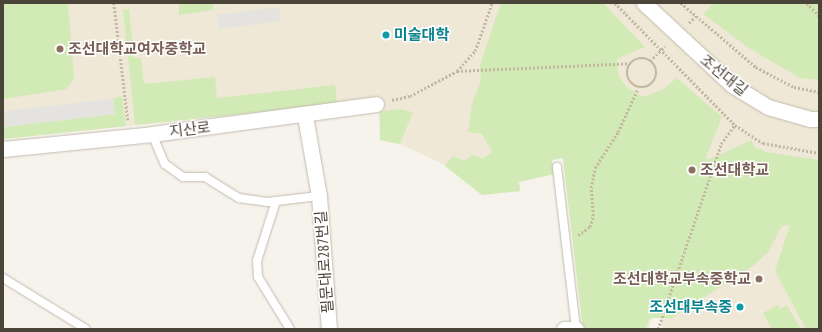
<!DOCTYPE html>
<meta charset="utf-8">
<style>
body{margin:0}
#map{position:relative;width:822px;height:332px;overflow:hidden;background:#f6f3ec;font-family:"PT Sans Narrow","Noto Sans KR",sans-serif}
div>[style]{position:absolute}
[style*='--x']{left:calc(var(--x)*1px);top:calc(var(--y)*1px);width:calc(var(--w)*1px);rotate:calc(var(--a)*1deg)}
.education>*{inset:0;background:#efe8d6}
.green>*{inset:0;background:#d2eab5}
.parking>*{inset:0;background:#e5e3e0}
.path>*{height:2.5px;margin-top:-1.25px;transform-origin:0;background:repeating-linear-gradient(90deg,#c4b79f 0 2px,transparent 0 4px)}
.path>.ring{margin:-1.25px;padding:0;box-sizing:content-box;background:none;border:2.5px solid #c4b79f;border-radius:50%}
.roads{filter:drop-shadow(0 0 1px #c2bbae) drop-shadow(0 0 1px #c2bbae)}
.service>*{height:8px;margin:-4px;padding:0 4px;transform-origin:4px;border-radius:4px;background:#fff}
.minor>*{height:15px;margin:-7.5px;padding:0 7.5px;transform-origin:7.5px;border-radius:7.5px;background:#fff}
.dots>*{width:11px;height:11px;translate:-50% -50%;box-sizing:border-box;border:2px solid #fff;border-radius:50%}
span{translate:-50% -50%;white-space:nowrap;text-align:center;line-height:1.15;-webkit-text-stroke:3px #fff;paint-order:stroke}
.culture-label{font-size:15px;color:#0d838f;font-weight:700}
.left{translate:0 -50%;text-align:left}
.right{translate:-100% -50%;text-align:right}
.education-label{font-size:15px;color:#785e54;font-weight:700}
.street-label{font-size:15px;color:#4b4439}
.frame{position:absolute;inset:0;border:4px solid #4b4439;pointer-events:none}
</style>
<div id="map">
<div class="education">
<div style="clip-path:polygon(3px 3px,819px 3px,819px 329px,663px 329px,657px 307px,648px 329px,583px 329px,563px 158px,552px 160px,554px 174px,519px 182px,520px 191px,482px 195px,443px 164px,400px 144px,380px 140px,378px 100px,3px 139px)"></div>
</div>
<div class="green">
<div style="clip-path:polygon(3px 3px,68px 3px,74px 78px,67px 89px,3px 99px)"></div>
<div style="clip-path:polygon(179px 3px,213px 3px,213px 10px,179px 15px)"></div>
<div style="clip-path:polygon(501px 3px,603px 3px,645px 47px,617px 59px,618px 75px,627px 87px,642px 97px,662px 90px,677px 78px,722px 117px,705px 159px,713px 158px,751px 140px,755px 147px,766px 152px,819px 160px,819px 329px,806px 329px,775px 271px,790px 225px,782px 226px,768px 252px,754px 265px,672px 318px,650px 318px,646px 329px,583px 329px,563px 158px,552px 160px,554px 174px,519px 182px,520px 191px,482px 195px,445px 166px,453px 156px,464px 161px,473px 155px,483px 159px,492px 152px,482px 134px,468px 132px,472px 104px,481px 80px,480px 65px)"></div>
<div style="clip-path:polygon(714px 3px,819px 3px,819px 80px,800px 78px,749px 48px,703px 14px)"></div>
<div style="clip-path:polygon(129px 9px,134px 58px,141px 58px,144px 84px,215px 77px,217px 98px,335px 85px,337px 104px,135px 125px,123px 10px)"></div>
<div style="clip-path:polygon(122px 96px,126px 126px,3px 139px,3px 127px,115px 114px,113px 99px)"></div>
<div style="clip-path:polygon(398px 109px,413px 112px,400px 144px,380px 140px,380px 112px)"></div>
<div style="clip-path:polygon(778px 305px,780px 309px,787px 305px,801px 329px,772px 329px,763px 313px)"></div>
</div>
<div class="parking">
<div style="clip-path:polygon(279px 7px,281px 21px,219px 29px,217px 15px)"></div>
<div style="clip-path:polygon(113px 99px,115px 114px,3px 127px,3px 111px)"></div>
</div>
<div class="path">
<div style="--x:114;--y:3;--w:118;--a:83.2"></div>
<div style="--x:615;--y:3;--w:171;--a:45.5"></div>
<div style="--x:735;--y:125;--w:33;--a:33"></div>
<div style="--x:763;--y:143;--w:57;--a:10.1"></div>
<div style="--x:681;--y:3;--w:99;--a:40.5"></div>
<div style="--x:756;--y:67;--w:43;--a:27.8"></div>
<div style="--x:794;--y:87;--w:25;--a:11"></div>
<div style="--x:807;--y:3;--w:18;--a:47"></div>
<div style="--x:689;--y:23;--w:10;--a:-45"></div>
<div class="ring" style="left:627px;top:58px;width:27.5px;height:27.5px"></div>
<div style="--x:650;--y:61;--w:21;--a:-45"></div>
<div style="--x:457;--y:71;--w:173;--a:-2.6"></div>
<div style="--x:392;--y:100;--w:18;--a:-13"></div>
<div style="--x:410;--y:96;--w:53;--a:-28"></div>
<div style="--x:457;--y:71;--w:27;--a:-48"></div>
<div style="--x:475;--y:51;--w:51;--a:-70.5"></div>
<div style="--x:578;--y:235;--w:14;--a:-34"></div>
<div style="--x:590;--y:227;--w:11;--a:-75"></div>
<div style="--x:593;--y:216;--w:28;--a:-94"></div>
<div style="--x:591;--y:188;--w:20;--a:-79"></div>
<div style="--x:595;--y:168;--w:43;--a:-57.4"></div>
<div style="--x:618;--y:132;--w:48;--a:-65.6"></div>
<div style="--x:658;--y:329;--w:195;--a:-71.2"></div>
<div style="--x:721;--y:144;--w:24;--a:-54"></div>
</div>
<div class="roads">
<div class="service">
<div style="--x:152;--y:134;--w:33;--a:67"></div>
<div style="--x:165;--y:164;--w:22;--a:36"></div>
<div style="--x:183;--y:177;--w:22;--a:0"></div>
<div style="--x:205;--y:177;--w:40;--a:32"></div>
<div style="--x:239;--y:198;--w:29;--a:8"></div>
<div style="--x:268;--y:202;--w:51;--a:-6.7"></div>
<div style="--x:557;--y:167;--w:162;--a:83.3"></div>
<div style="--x:276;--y:201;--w:63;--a:107.6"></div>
<div style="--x:257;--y:261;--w:16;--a:86"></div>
<div style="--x:258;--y:277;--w:61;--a:58.4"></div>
<div style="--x:3;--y:278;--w:97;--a:31.6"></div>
</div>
<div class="minor">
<div style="--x:644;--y:3;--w:120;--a:43"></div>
<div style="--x:732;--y:85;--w:42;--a:31.4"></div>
<div style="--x:768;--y:107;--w:44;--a:15.9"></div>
<div style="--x:810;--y:119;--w:9;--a:0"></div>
<div style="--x:305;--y:116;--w:81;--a:80.1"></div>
<div style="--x:319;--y:196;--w:133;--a:85.7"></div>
<div style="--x:3;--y:149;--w:150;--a:-5.7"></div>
<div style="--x:152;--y:134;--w:226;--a:-7.6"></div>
<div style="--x:564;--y:329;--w:12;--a:0"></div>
</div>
</div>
<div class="dots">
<div style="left:386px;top:35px;background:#0f9aa8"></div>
<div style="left:60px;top:49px;background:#8d6e63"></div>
<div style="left:692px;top:170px;background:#8d6e63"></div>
<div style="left:759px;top:279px;background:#8d6e63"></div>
<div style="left:740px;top:307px;background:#0f9aa8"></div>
</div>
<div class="culture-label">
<span class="left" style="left:394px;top:35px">미술대학</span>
<span class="right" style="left:732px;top:307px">조선대부속중</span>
</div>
<div class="education-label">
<span class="left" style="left:68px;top:49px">조선대학교여자중학교</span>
<span class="left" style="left:700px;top:170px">조선대학교</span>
<span class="right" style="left:751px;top:279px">조선대학교부속중학교</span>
</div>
<div class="street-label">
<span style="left:724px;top:75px;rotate:39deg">조선대길</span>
<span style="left:190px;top:129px;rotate:-7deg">지산로</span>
<span style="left:324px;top:262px;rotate:-94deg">필문대로287번길</span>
</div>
<div class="frame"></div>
</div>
